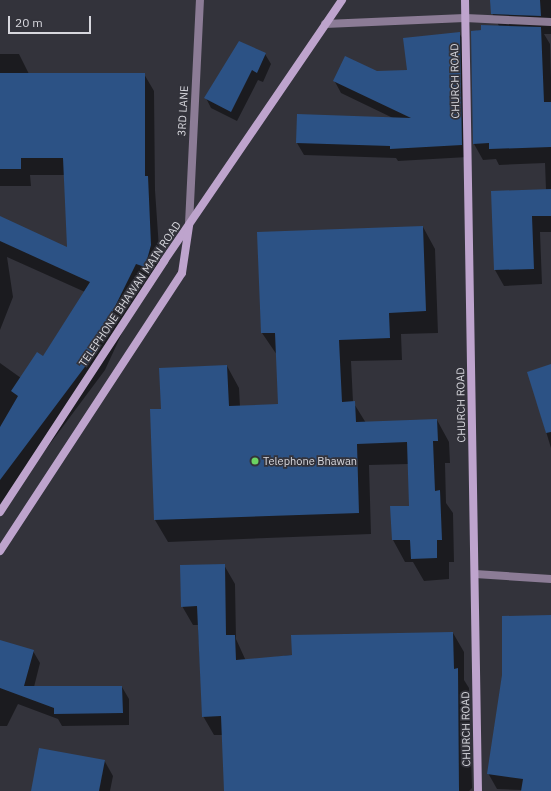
<!DOCTYPE html>
<style>
body{margin:0}
#map{position:relative;width:551px;height:791px;overflow:hidden;background:#33333b;font-family:"IBM Plex Sans",sans-serif}
div>[style]{position:absolute}
[style*='--x']{left:calc(var(--x)*1px);top:calc(var(--y)*1px);width:calc(var(--w)*1px);rotate:calc(var(--a)*1deg)}
.shadow>*{inset:0;background:#0007}
.building>*{inset:0;background:#2c5285}
.lane>*{height:8px;margin:-4px;padding:0 4px;transform-origin:4px;border-radius:4px;background:#8c7c96}
.street>*{height:8px;margin:-4px;padding:0 4px;transform-origin:4px;border-radius:4px;background:#8c7c96}
.secondary>*{height:8px;margin:-4px;padding:0 4px;transform-origin:4px;border-radius:4px;background:#bea4cd}
.dots>*{width:11px;height:11px;translate:-50% -50%;box-sizing:border-box;border:2px solid #33333b;border-radius:50%}
span{translate:-50% -50%;white-space:nowrap;text-align:center;line-height:1.15;-webkit-text-stroke:3.5px #33333b;paint-order:stroke}
.street-label{font-size:11px;color:#d7d7dd}
.poi-label{font-size:11px;color:#d7d7dd}
.left{translate:0 -50%;text-align:left}
.scale{position:absolute;left:8px;top:16px;width:83px;height:18px;box-sizing:border-box;border:2px solid #d7d7dd;border-top:0;padding-left:5px;font-size:12px;line-height:14px;white-space:nowrap;color:#d7d7dd;-webkit-text-stroke:3px #33333b;paint-order:stroke}
</style>
<div id="map">
<div class="shadow">
<div style="clip-path:polygon(491px 0,551px 0,551px 34px,544px 34px,550px 44px,551px 78px,551px 232px,540px 232px,542px 284px,504px 286px,495px 270px,492px 192px,546px 190px,545px 163px,499px 165px,496px 159px,483px 160px,474px 144px,472px 32px,499px 26px,492px 13px)"></div>
<div style="clip-path:polygon(459px 33px,467px 45px,468px 157px,398px 161px,396px 158px,304px 155px,297px 143px,395px 119px,341px 93px,334px 80px,377px 72px,408px 71px)"></div>
<div style="clip-path:polygon(0 54px,19px 54px,29px 74px,144px 74px,154px 91px,155px 190px,160px 263px,154px 284px,146px 281px,105px 370px,3px 507px,0 505px,0 363px,21px 378px,43px 357px,85px 292px,7px 257px,13px 297px,0 330px,0 218px,68px 249px,65px 175px,30px 175px,31px 186px,0 186px)"></div>
<div style="clip-path:polygon(265px 54px,271px 64px,263px 82px,258px 80px,237px 121px,211px 108px,206px 98px)"></div>
<div style="clip-path:polygon(423px 227px,435px 249px,438px 333px,401px 334px,402px 360px,351px 361px,353px 402px,366px 423px,437px 420px,449px 442px,450px 463px,445px 463px,446px 503px,453px 513px,454px 562px,449px 562px,449px 579px,424px 581px,413px 562px,405px 562px,393px 540px,392px 507px,410px 507px,409px 464px,369px 465px,371px 534px,168px 542px,155px 520px,151px 410px,162px 410px,227px 366px,239px 388px,240px 407px,279px 405px,277px 355px,262px 333px)"></div>
<div style="clip-path:polygon(551px 366px,551px 448px,528px 372px)"></div>
<div style="clip-path:polygon(224px 565px,235px 584px,236px 639px,246px 661px,453px 633px,464px 652px,464px 680px,469px 688px,472px 788px,469px 791px,225px 791px,223px 735px,214px 735px,203px 716px,198px 625px,193px 625px,182px 606px)"></div>
<div style="clip-path:polygon(551px 616px,551px 791px,497px 789px,488px 773px)"></div>
<div style="clip-path:polygon(0 641px,33px 651px,40px 663px,34px 687px,122px 687px,129px 699px,129px 725px,62px 726px,58px 719px,18px 704px,7px 726px,0 726px)"></div>
<div style="clip-path:polygon(104px 760px,113px 776px,110px 791px,32px 791px)"></div>
</div>
<div class="building">
<div style="clip-path:polygon(490px 0,540px 0,541px 16px,491px 14px)"></div>
<div style="clip-path:polygon(481px 25px,541px 27px,544px 102px,551px 102px,551px 147px,489px 149px,489px 143px,473px 144px,471px 31px,481px 30px)"></div>
<div style="clip-path:polygon(460px 32px,462px 145px,390px 149px,390px 146px,296px 143px,297px 114px,411px 118px,333px 81px,345px 56px,377px 71px,407px 70px,403px 38px)"></div>
<div style="clip-path:polygon(239px 41px,266px 53px,257px 73px,252px 70px,231px 112px,204px 98px)"></div>
<div style="clip-path:polygon(0 73px,145px 73px,145px 176px,148px 176px,151px 245px,145px 267px,136px 264px,93px 351px,96px 352px,0 480px,0 427px,18px 396px,11px 391px,37px 352px,43px 356px,90px 282px,0 241px,0 216px,67px 247px,63px 158px,21px 158px,21px 169px,0 169px)"></div>
<div style="clip-path:polygon(551px 189px,551px 216px,532px 216px,534px 269px,494px 270px,491px 191px)"></div>
<div style="clip-path:polygon(423px 226px,426px 311px,389px 313px,390px 338px,339px 340px,342px 402px,355px 401px,356px 422px,437px 419px,438px 441px,433px 441px,435px 491px,440px 490px,442px 540px,437px 540px,437px 558px,411px 559px,410px 540px,392px 540px,390px 506px,409px 506px,407px 442px,357px 444px,359px 513px,154px 520px,150px 409px,161px 409px,159px 368px,227px 365px,229px 406px,278px 404px,275px 333px,261px 333px,257px 232px)"></div>
<div style="clip-path:polygon(551px 364px,551px 432px,546px 433px,527px 372px)"></div>
<div style="clip-path:polygon(225px 564px,226px 635px,235px 635px,236px 660px,292px 655px,291px 635px,453px 632px,454px 669px,458px 668px,459px 791px,224px 791px,221px 716px,202px 717px,197px 606px,181px 607px,180px 565px)"></div>
<div style="clip-path:polygon(551px 615px,551px 791px,521px 791px,523px 779px,487px 774px,502px 675px,502px 616px)"></div>
<div style="clip-path:polygon(0 640px,34px 650px,24px 686px,122px 686px,123px 713px,54px 714px,54px 708px,0 688px)"></div>
<div style="clip-path:polygon(39px 748px,105px 760px,99px 791px,31px 791px)"></div>
</div>
<div class="lane">
<div style="--x:189;--y:224;--w:224;--a:-87.2"></div>
</div>
<div class="street">
<div style="--x:325;--y:24;--w:140;--a:-2.5"></div>
<div style="--x:465;--y:18;--w:86;--a:2.7"></div>
<div style="--x:475;--y:574;--w:76;--a:3.8"></div>
</div>
<div class="secondary">
<div style="--x:465;--y:0;--w:791;--a:89.06"></div>
<div style="--x:0;--y:512;--w:300;--a:-56.8"></div>
<div style="--x:164;--y:261;--w:316;--a:-55.7"></div>
<div style="--x:0;--y:551;--w:332;--a:-56.8"></div>
<div style="--x:182;--y:273;--w:48;--a:-81.5"></div>
</div>
<div class="dots">
<div style="left:255px;top:461px;background:#6cd362"></div>
</div>
<div class="street-label">
<span style="left:455px;top:81px;rotate:-91deg">CHURCH ROAD</span>
<span style="left:183px;top:111px;rotate:-87deg">3RD LANE</span>
<span style="left:130px;top:294px;rotate:-56deg">TELEPHONE BHAWAN MAIN ROAD</span>
<span style="left:461px;top:405px;rotate:-91deg">CHURCH ROAD</span>
<span style="left:466px;top:729px;rotate:-91deg">CHURCH ROAD</span>
</div>
<div class="poi-label">
<span class="left" style="left:263px;top:461px">Telephone Bhawan</span>
</div>
<div class="scale">20 m</div>
</div>
